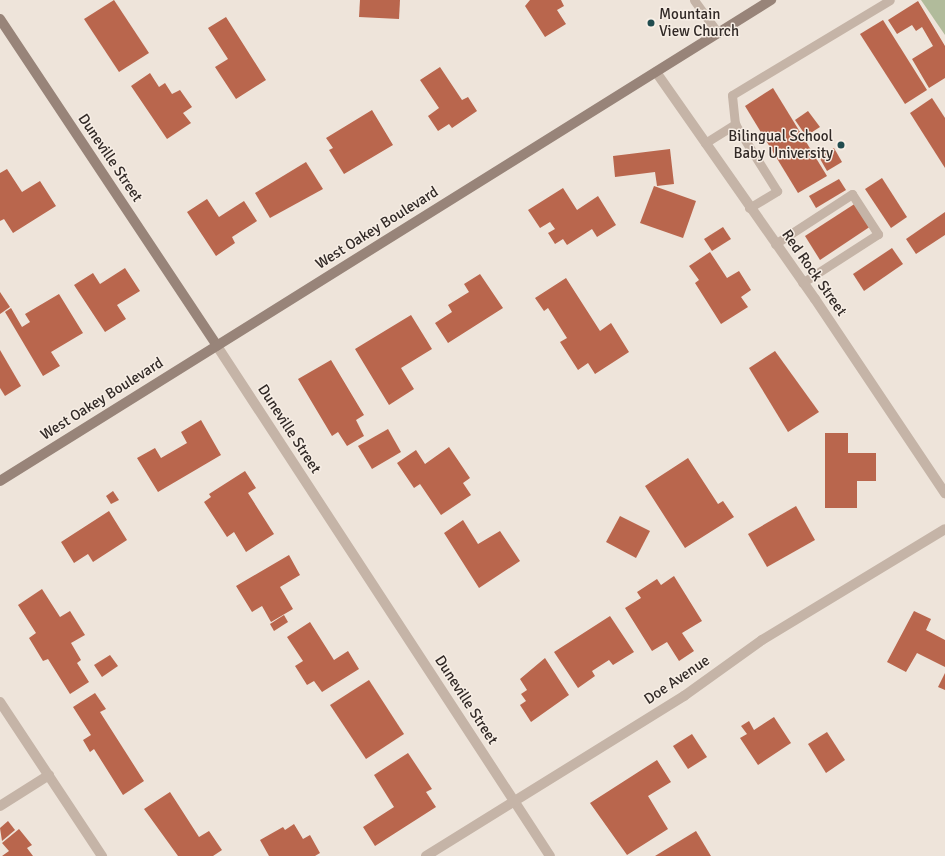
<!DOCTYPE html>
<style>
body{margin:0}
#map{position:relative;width:945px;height:856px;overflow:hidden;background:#eee4da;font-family:Signika,sans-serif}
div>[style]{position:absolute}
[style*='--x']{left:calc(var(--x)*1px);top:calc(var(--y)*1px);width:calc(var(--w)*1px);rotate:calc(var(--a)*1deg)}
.green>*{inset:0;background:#b1bb9b}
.building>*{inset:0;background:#b9664d}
.lane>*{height:9px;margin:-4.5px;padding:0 4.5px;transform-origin:4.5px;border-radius:4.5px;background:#c5b4a7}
.street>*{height:10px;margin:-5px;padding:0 5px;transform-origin:5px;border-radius:5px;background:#c5b4a7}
.secondary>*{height:10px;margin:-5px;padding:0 5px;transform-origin:5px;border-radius:5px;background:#988479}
.dots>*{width:11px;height:11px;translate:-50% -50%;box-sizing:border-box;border:2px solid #f7eee5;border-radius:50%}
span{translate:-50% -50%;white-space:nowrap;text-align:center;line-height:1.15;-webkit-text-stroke:3px #f7eee5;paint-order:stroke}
.poi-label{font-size:15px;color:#322a27}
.left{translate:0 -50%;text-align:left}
.right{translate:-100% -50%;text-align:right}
.street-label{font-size:15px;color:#322a27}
</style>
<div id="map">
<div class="green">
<div style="clip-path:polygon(921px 0,945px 0,945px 35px)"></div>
</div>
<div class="building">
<div style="clip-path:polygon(114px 0,149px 53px,119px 72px,84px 19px)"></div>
<div style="clip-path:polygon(360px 0,400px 0,399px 19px,359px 17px)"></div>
<div style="clip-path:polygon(530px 0,561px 0,564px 6px,557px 10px,566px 24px,545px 37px,525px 6px)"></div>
<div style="clip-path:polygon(918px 1px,945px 46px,945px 78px,929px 88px,912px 59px,933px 46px,922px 27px,916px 31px,912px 25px,897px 34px,888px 20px)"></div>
<div style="clip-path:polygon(226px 17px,266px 80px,236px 99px,215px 67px,228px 59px,208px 28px)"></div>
<div style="clip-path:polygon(883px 20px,927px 90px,905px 104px,860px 34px)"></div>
<div style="clip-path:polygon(440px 67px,462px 100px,468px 97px,477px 111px,452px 128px,449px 124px,438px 131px,428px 116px,439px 108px,420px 80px)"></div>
<div style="clip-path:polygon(150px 73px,159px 87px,165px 83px,172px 94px,180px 90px,192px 107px,183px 113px,191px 123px,167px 139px,131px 86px)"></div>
<div style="clip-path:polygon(773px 88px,827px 176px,798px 193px,745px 106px)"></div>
<div style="clip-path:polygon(932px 98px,945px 118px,945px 168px,910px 113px)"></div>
<div style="clip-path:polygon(372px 110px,393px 145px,344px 174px,329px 150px,333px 148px,326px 138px)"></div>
<div style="clip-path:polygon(808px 111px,820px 127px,806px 136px,795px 120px)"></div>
<div style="clip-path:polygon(834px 148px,842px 162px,827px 171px,819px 157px)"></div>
<div style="clip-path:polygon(670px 149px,674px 184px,657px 186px,655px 172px,615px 177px,613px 156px)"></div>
<div style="clip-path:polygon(306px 162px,323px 189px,270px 218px,255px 193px)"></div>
<div style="clip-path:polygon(7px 169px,22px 192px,40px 181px,56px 206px,13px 233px,4px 219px,0 221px,0 173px)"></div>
<div style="clip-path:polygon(882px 178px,907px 217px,891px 228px,865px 189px)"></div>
<div style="clip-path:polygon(839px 179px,846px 190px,816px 208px,809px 196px)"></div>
<div style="clip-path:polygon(654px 186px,696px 201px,683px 238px,640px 223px)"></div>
<div style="clip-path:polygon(563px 188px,577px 210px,598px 196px,616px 225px,597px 237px,592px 229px,567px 245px,563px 239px,555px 244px,548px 233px,555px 229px,550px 222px,540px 228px,528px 210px)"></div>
<div style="clip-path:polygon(207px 199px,219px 217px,244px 201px,257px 221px,232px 237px,235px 243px,216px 256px,187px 212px)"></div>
<div style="clip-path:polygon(856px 203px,871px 226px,820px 260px,805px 236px)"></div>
<div style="clip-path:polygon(945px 212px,945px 235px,916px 254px,906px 239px)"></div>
<div style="clip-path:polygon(723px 227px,731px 239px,712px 251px,704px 239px)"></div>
<div style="clip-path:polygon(892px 248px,903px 264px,864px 291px,853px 274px)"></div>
<div style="clip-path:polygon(710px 252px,727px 278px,739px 271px,751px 290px,741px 297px,748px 307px,721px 324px,695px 283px,699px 280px,689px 266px)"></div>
<div style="clip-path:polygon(125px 268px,140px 291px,117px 305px,126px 319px,105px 332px,74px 285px,93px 273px,100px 284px)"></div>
<div style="clip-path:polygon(480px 274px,503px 308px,448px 343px,435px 323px,452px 312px,448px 305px,469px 292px,464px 284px)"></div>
<div style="clip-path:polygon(566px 278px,600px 331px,611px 323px,629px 352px,595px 374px,588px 363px,578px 370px,560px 342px,567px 338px,548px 308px,544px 311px,535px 298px)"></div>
<div style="clip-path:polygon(0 292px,10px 307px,0 314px)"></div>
<div style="clip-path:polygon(59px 294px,83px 333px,51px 352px,60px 366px,43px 376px,5px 312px,11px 308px,22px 327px,30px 322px,25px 314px)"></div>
<div style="clip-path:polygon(411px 315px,432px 349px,401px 368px,414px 389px,389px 405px,355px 349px)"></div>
<div style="clip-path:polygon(0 350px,21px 386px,5px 396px,0 388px)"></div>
<div style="clip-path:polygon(775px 351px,819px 412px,788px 432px,749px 368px)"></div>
<div style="clip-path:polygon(331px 360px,364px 415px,356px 420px,364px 436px,347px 446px,338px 432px,332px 436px,298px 379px)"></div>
<div style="clip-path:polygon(201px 420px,221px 455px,158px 492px,137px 458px,155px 448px,161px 458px,187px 443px,181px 432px)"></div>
<div style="clip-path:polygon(388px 429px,401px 452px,372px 469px,358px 446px)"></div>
<div style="clip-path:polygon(825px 433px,848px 433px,848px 453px,876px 453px,876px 481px,857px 481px,857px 508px,825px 508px)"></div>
<div style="clip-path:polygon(449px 447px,470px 478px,463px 483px,471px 495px,441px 515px,420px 484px,414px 488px,397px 463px,416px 450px,425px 464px)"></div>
<div style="clip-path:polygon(688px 458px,718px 504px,723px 501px,734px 517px,685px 548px,645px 486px)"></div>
<div style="clip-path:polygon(245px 471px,256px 488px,248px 493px,274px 534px,246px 552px,234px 532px,227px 537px,204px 502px,211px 497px,209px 494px)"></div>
<div style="clip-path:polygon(113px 491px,119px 500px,111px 504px,106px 496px)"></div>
<div style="clip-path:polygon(796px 506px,815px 540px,767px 567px,748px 534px)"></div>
<div style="clip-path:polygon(109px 511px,127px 540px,93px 562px,88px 554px,74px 563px,61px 542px)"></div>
<div style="clip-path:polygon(620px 516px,650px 531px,636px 558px,606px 542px)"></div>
<div style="clip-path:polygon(463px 520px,478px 544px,500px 531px,520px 561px,479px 588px,444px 533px)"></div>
<div style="clip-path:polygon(289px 555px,300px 575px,280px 587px,293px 609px,271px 622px,262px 606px,252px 612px,236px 586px)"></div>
<div style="clip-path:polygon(674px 576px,702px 621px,682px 633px,694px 651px,679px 661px,667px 642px,652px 651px,625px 608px,641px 598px,637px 592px,657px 579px,661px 585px)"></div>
<div style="clip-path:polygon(42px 589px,60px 617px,70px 611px,85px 635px,71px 643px,81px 660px,77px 663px,89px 682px,70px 694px,48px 659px,43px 661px,29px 638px,36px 633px,18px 605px)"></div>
<div style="clip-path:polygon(914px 611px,931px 619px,926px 630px,945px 640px,945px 667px,917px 653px,906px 672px,887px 662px)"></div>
<div style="clip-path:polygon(284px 615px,288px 622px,274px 631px,270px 624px)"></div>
<div style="clip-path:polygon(610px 616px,634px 652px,613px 665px,609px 660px,592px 671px,595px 676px,578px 688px,554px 652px)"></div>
<div style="clip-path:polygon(310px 622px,334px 660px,348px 651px,359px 669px,322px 692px,314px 681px,307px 685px,295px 666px,303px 661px,287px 637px)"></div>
<div style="clip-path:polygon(110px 655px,118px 666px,102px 677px,94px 665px)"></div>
<div style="clip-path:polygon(545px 658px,569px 695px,531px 722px,520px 705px,526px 701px,521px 694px,527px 690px,520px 679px)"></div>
<div style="clip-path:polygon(945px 673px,945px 690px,938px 687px)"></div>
<div style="clip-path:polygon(369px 680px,404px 734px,366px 759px,330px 705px)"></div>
<div style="clip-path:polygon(95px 693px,106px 709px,100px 712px,144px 781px,123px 795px,94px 749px,90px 752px,83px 740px,91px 735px,73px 707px)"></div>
<div style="clip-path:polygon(774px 717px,791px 743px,758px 765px,740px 738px,747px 734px,741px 726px,749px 721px,754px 730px)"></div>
<div style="clip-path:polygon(827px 732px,845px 760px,826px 773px,808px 744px)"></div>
<div style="clip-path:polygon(692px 734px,707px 757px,688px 769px,673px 746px)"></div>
<div style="clip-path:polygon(408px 753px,432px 789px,426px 792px,436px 807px,375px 846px,363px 827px,394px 807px,374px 775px)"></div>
<div style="clip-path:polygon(657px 760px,671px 782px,648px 796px,668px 829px,627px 855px,590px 803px)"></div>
<div style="clip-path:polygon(170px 792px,199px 837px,209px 831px,222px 850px,213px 856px,178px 856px,144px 809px)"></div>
<div style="clip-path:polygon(8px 821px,15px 830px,2px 841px,0 828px)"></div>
<div style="clip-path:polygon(294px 824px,303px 839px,310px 835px,320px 853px,315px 856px,269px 856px,260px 840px,283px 827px,285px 830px)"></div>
<div style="clip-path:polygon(19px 829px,32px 845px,27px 848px,33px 856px,2px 856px,9px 851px,2px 843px)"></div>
<div style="clip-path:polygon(696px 831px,711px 856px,655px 856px)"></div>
</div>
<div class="lane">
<div style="--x:694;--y:0;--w:41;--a:54"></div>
<div style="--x:705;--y:143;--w:36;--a:-32"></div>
<div style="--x:749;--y:208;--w:33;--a:-31"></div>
<div style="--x:777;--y:191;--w:79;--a:-122.1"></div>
<div style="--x:735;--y:124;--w:29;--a:-96"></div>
<div style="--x:732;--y:95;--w:184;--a:-31"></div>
<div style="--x:775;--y:244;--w:92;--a:-33"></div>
<div style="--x:852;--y:194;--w:48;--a:57"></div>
<div style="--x:878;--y:234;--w:90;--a:147.2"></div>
</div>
<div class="street">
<div style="--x:656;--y:72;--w:277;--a:55"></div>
<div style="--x:815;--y:299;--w:234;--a:56.2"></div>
<div style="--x:217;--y:346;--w:609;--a:56.86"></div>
<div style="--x:0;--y:702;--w:185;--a:56.5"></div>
<div style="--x:0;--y:806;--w:58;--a:-32.3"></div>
<div style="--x:426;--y:856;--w:304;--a:-31.8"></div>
<div style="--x:684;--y:696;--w:96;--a:-35.7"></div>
<div style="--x:762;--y:640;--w:214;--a:-31.2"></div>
</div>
<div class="secondary">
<div style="--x:0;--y:19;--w:392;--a:56.4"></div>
<div style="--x:0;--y:481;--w:909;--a:-31.96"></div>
</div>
<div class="dots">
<div style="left:651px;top:23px;background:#214c4f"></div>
<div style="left:841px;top:145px;background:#214c4f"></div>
</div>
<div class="poi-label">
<span class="left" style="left:659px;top:23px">Mountain<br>View Church</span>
<span class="right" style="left:833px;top:145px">Bilingual School<br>Baby University</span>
</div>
<div class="street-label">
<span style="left:110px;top:158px;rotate:56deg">Duneville Street</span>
<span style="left:377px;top:228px;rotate:-32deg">West Oakey Boulevard</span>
<span style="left:814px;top:273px;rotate:55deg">Red Rock Street</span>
<span style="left:102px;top:399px;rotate:-32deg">West Oakey Boulevard</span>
<span style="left:289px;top:429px;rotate:57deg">Duneville Street</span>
<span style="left:677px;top:680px;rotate:-34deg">Doe Avenue</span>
<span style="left:466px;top:700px;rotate:57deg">Duneville Street</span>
</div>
</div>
